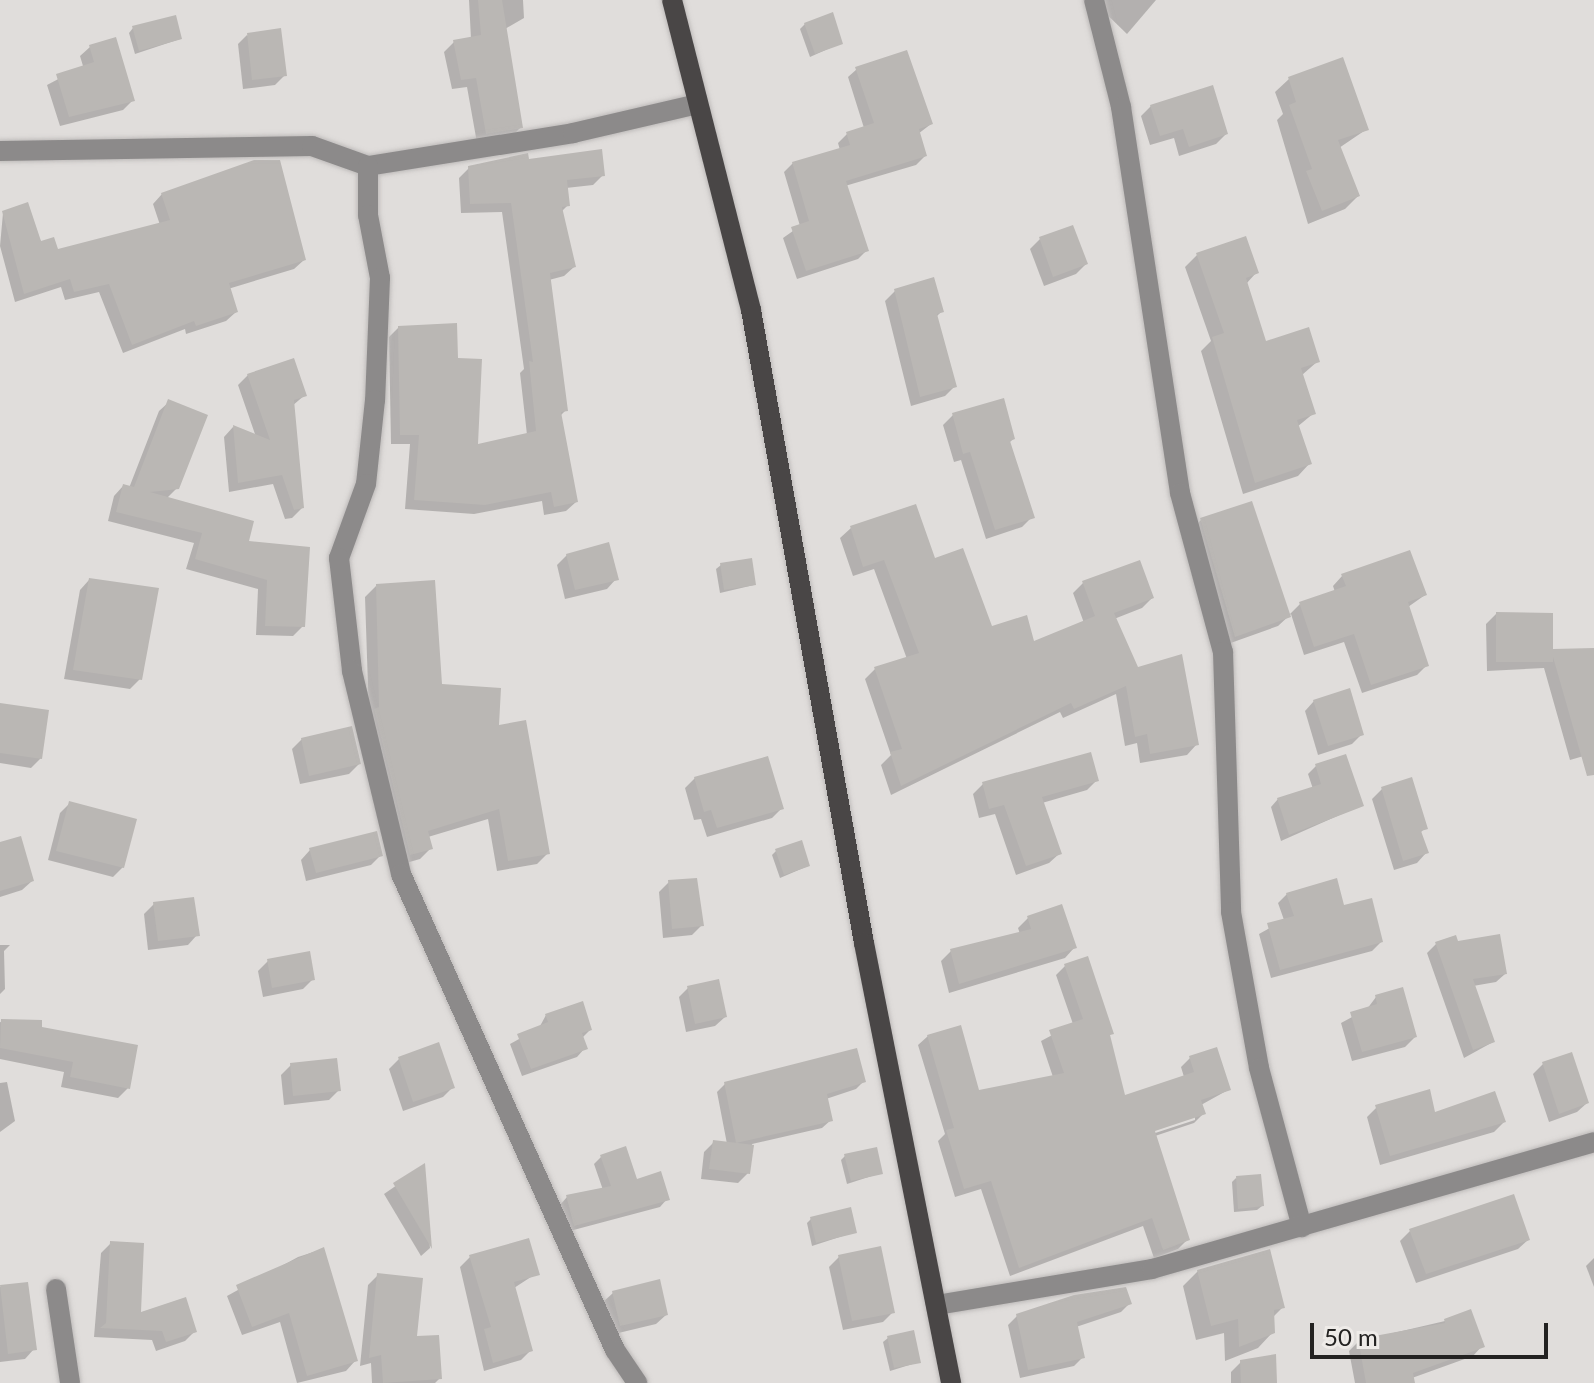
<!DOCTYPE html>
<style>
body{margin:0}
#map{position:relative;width:1594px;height:1383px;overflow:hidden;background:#e0dddb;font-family:Lato,sans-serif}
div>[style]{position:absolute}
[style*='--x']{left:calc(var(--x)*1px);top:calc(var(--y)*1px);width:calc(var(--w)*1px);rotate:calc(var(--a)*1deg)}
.shadow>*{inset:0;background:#0003}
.building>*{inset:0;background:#bab7b4}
.roads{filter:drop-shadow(0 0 2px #bebbba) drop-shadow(0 0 2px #bebbba)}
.minor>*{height:20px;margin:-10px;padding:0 10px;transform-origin:10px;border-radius:10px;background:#8c8a8a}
.major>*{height:20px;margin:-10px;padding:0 10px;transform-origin:10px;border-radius:10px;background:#494646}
span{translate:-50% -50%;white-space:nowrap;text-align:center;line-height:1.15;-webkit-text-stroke:6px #eeebe8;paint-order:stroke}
.scale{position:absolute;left:1310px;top:1323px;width:238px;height:36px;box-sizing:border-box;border:4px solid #232221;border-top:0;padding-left:10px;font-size:24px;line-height:28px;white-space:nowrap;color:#232221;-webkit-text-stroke:6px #eeebe8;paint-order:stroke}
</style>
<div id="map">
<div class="shadow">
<div style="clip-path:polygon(469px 0,523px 0,524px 18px,505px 29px,521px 127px,511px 137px,477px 143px,467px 87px,452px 89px,444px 52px,454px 42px,471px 39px)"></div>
<div style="clip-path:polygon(1099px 0,1156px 0,1127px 34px,1096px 4px)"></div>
<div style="clip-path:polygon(805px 24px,841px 43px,810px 57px,800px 29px)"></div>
<div style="clip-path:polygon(133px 28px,180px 39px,135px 54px,129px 33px)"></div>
<div style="clip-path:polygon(247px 35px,285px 75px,275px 85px,243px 89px,238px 44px)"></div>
<div style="clip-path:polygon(90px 47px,133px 100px,123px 110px,60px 126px,47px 85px,83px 66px,80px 56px)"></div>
<div style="clip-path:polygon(857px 69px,931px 124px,918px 134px,925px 156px,916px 165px,845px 186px,867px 250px,858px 259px,797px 279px,783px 238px,800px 226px,784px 172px,793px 163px,840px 150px,838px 143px,847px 134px,864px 128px,848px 77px)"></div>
<div style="clip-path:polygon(1289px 79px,1367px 129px,1339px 148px,1358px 196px,1345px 209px,1308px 224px,1277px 120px,1283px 114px,1275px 92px)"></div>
<div style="clip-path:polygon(1151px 106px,1226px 134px,1216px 144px,1179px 156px,1174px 138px,1150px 145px,1141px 116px)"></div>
<div style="clip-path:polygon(527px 161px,603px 175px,593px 185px,566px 188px,568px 205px,561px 212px,574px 267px,564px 276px,549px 280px,566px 410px,560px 416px,576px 502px,566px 511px,544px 515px,542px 501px,474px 514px,405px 509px,410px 444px,391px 444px,389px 337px,399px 327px,456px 360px,476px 446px,527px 435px,520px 373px,524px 369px,502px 212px,461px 213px,459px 178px,469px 168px)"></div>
<div style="clip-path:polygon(254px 162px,304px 260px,294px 269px,228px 289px,236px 312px,226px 321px,186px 334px,185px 329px,123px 353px,99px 292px,65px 300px,61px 287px,15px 302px,0 246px,3px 213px,56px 252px,160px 225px,153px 204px,162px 194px)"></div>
<div style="clip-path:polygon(1072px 227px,1086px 264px,1076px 274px,1044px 286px,1030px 249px,1040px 239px)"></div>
<div style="clip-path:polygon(1197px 255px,1256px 273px,1246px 284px,1265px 343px,1318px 361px,1302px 375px,1314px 413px,1297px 427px,1310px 463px,1298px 476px,1243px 494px,1201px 351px,1211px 341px,1185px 267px)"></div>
<div style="clip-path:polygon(895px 291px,942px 311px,936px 317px,955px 386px,945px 396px,911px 406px,885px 301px)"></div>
<div style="clip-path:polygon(248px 375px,305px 395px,292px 406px,302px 508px,292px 518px,285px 519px,273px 484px,229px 492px,224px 437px,233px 427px,256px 437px,238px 385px)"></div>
<div style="clip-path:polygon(169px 402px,177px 488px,167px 498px,246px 543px,303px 626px,293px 636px,256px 635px,258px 589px,186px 569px,194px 543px,108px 521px,114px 496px,123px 486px,129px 488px,159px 411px)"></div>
<div style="clip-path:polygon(953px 415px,1013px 439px,1009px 443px,1032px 517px,1022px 527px,986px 539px,961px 460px,954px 462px,943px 425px)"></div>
<div style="clip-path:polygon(1201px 520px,1288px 616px,1300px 604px,1335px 592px,1333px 586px,1342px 576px,1425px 595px,1408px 607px,1426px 666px,1417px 675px,1362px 693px,1344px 642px,1304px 655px,1291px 614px,1278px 626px,1225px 645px,1191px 530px)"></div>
<div style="clip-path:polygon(851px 528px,933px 561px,991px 628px,1033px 644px,1084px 623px,1073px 593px,1083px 583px,1152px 598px,1142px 608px,1114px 619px,1136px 670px,1197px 744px,1187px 755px,1140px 763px,1137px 743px,1125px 746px,1116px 694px,1063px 718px,1060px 712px,891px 795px,881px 765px,891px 755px,865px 679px,875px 669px,907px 659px,874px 569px,853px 576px,840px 538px)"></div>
<div style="clip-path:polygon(567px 555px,616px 579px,607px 589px,565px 599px,557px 565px)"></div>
<div style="clip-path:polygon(721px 565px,754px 585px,720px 593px,716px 569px)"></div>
<div style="clip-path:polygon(89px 580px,140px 679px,130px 689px,64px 679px,80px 590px)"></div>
<div style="clip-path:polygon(376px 586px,440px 686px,497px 727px,548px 853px,537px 864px,497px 871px,488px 819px,428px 837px,431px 848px,420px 859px,399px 865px,369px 717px,365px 597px)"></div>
<div style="clip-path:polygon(1496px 614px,1551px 651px,1594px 650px,1594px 753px,1570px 760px,1544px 668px,1487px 671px,1486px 624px)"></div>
<div style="clip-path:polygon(1314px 701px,1362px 734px,1352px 744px,1318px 755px,1305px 711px)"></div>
<div style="clip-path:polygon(0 705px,41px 758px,31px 768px,0 763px)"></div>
<div style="clip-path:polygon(302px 739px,359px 764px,349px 774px,300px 784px,292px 749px)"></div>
<div style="clip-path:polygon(1316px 766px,1362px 805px,1281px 841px,1271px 807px,1278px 799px,1313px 789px,1308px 774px)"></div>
<div style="clip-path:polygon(695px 778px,781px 809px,772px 818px,707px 837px,701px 819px,694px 820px,685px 788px)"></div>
<div style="clip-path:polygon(1097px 780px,1087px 790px,1042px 803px,1059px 854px,1049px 863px,1016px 875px,995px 814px,979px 818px,973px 794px,983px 784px)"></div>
<div style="clip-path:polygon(1382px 789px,1425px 828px,1420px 833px,1426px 853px,1417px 863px,1394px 870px,1372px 799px)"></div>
<div style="clip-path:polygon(70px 803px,123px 867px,113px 877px,48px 860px,60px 813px)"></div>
<div style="clip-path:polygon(0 844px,32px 881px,22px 890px,0 897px)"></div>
<div style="clip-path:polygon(310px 850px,381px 855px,371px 865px,306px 881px,301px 860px)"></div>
<div style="clip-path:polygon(776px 851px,808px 866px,780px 878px,772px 855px)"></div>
<div style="clip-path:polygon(669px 882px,702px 925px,692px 935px,663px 938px,659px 892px)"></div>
<div style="clip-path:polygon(1287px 894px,1343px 907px,1381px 942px,1372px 951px,1271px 978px,1259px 934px,1284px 920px,1278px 903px)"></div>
<div style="clip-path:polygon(154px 904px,197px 935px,188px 945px,148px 950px,144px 914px)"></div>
<div style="clip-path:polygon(1028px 918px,1074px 948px,1065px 958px,949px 993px,941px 961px,951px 951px,1020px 934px,1018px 928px)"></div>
<div style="clip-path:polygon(1457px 943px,1505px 974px,1496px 982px,1473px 986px,1493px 1042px,1464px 1058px,1427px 953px,1436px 944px)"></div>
<div style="clip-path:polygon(0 945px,10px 945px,4px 951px,5px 989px,0 994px)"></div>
<div style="clip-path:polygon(268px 961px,313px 979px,303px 989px,263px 997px,258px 971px)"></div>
<div style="clip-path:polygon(evenodd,1065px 966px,1112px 1033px,1108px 1037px,1124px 1097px,1184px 1077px,1181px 1067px,1190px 1058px,1228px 1090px,1201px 1105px,1204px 1113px,1194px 1123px,1155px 1136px,1187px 1240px,1178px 1249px,1154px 1258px,1143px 1226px,1010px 1276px,981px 1189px,955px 1197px,938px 1141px,945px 1134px,918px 1045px,928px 1036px,978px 1093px,1053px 1077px,1041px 1041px,1073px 1024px,1056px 975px,1065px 966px,1195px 1115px,1195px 1120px,1146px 1136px,1145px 1132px,1195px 1115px)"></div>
<div style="clip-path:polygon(688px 988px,725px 1017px,715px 1026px,686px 1032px,679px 997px)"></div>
<div style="clip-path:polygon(1376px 997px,1415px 1037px,1405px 1047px,1352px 1061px,1341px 1023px,1367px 1009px)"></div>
<div style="clip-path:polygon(546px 1015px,590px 1030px,582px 1038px,585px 1048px,577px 1057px,522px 1076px,510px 1044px,539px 1028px)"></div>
<div style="clip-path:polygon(0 1022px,40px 1029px,128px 1088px,118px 1098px,61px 1087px,64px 1072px,0 1059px)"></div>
<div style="clip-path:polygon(1571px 1055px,1587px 1103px,1577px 1112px,1549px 1122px,1533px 1074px,1543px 1064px)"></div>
<div style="clip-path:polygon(399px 1059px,453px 1087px,443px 1097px,403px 1111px,389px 1069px)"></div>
<div style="clip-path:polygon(291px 1065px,339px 1090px,329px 1100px,284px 1105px,281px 1075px)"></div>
<div style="clip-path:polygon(864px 1081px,856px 1089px,826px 1099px,831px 1120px,822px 1128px,752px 1144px,748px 1173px,738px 1183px,701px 1179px,704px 1152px,714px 1142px,727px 1144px,717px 1092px,725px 1084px)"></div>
<div style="clip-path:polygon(7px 1082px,15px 1121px,0 1132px,0 1083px)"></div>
<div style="clip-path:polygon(1377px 1107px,1434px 1114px,1504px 1122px,1494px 1132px,1380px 1165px,1367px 1117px)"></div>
<div style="clip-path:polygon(602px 1156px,667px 1199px,660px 1207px,566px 1232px,560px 1205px,567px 1197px,603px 1190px,594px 1164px)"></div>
<div style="clip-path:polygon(845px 1156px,881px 1173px,847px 1184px,841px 1160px)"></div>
<div style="clip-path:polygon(423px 1167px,430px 1248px,421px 1256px,384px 1194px)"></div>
<div style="clip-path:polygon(1236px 1178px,1262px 1206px,1257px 1210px,1234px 1212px,1232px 1182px)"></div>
<div style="clip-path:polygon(811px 1219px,855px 1232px,812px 1246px,807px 1223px)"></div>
<div style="clip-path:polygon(1410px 1231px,1528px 1240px,1518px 1249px,1416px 1283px,1400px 1241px)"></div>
<div style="clip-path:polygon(111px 1243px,139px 1315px,195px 1331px,185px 1341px,156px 1351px,152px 1340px,94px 1337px,101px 1253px)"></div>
<div style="clip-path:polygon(323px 1249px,355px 1361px,346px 1371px,297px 1383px,280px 1322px,242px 1335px,227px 1296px,298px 1257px)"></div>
<div style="clip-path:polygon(470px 1257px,534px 1275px,514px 1288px,531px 1350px,521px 1360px,484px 1371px,460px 1267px)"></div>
<div style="clip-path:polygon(839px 1257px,893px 1312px,883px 1322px,843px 1330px,829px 1267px)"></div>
<div style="clip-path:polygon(1594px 1258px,1594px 1287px,1586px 1266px)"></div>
<div style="clip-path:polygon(1198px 1271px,1283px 1307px,1273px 1317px,1273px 1332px,1258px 1348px,1225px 1361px,1224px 1333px,1196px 1340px,1183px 1286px)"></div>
<div style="clip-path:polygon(378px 1275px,440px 1378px,435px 1383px,372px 1383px,371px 1363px,360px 1366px,368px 1285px)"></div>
<div style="clip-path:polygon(26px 1285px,34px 1349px,25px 1359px,0 1362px,0 1287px)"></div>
<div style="clip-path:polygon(613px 1293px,666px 1315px,656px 1324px,610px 1335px,603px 1302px)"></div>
<div style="clip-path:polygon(1129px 1304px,1121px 1312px,1076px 1327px,1083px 1357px,1074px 1366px,1020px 1378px,1008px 1325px,1017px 1316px)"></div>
<div style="clip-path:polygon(1445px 1321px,1482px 1346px,1473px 1356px,1412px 1378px,1413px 1383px,1355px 1383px,1349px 1351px,1359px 1341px)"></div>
<div style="clip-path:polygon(888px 1338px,919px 1362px,890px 1371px,883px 1342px)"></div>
<div style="clip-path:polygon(1241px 1362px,1275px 1383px,1231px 1383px,1231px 1372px)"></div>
</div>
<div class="building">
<div style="clip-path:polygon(478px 0,502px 0,523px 128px,486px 134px,476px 78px,461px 80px,453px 40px,481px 35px)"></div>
<div style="clip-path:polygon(833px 12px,843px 44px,815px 54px,804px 23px)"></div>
<div style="clip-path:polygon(176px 15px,182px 39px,139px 51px,132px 26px)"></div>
<div style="clip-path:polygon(281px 28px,287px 76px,252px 80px,247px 33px)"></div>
<div style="clip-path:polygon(116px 37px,135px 101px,69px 117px,56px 74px,94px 62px,89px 45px)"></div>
<div style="clip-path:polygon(907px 50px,933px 124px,919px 129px,927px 156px,846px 181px,869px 251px,806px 271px,791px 227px,809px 221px,792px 162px,850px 145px,846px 132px,874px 123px,855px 67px)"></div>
<div style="clip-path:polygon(1343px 57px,1369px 130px,1338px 140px,1360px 196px,1322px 211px,1306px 171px,1312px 169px,1289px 105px,1296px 102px,1288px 77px)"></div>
<div style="clip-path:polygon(1213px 85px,1228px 134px,1189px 147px,1183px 129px,1160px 136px,1150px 105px)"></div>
<div style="clip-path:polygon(602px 149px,605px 176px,567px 180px,570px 206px,562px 207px,576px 267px,550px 273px,568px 411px,561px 412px,578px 502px,554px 507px,551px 492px,485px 505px,414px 500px,419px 435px,400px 435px,398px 326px,457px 323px,458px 358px,482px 359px,478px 444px,536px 431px,529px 361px,533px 362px,511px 203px,470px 204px,468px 166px,528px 153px,529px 159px)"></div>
<div style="clip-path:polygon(254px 160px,280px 160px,306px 260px,229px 283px,238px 312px,196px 326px,194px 321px,132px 345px,109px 284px,74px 292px,70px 279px,24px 294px,2px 211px,28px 202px,41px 241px,54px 237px,58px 249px,170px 220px,161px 193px)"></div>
<div style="clip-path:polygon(1073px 225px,1088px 264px,1053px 277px,1039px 237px)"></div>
<div style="clip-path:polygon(1246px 236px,1259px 273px,1246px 278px,1266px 341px,1309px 327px,1320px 362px,1301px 368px,1316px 414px,1297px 420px,1312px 464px,1255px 483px,1212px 337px,1224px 333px,1196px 253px)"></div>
<div style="clip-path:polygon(934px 277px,944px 312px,937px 314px,957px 387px,920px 397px,894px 289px)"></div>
<div style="clip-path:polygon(294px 358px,307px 396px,294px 400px,304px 508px,294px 510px,282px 475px,238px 483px,233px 425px,270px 440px,247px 374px)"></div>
<div style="clip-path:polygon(1004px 398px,1015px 439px,1010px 441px,1035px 518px,995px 530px,970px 452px,963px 454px,952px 413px)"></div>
<div style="clip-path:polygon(168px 399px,208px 415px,179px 489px,150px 492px,254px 521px,249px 541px,310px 547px,305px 627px,265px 626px,267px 580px,195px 559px,202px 533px,116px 512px,123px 484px,134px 487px)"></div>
<div style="clip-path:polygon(1252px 501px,1291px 617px,1235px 637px,1200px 518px)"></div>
<div style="clip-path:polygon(916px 504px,935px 558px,963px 548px,992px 626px,1027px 615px,1034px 641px,1095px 616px,1082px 581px,1140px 560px,1154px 598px,1114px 613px,1138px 667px,1182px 654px,1199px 745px,1150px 754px,1147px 734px,1135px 737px,1126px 686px,1074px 709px,1071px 703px,901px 786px,890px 752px,902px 749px,874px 667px,919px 653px,884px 560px,863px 567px,850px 526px)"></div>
<div style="clip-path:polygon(609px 542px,619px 580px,575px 590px,566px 554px)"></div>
<div style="clip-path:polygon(1410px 550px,1427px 595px,1408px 602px,1429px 666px,1371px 685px,1354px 634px,1314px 647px,1299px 602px,1346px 586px,1341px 574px)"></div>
<div style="clip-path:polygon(752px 558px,756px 585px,724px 590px,720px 563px)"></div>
<div style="clip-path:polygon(89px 578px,159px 588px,142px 680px,73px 670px)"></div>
<div style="clip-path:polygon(435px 580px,442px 684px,501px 688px,499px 725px,526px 720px,550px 854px,508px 861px,499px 809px,428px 831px,433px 849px,410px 855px,374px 709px,379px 707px,376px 584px)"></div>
<div style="clip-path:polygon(1496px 612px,1553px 613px,1553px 649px,1594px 648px,1594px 775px,1587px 776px,1553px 657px,1553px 662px,1496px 662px)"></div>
<div style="clip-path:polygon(1350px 688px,1364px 735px,1328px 746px,1313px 700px)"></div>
<div style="clip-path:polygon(0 703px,49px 710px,42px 759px,0 753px)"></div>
<div style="clip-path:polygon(352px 726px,361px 764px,309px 776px,301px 738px)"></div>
<div style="clip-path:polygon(1091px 752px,1099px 781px,1042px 797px,1062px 854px,1026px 866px,1004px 805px,989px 809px,982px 782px)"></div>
<div style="clip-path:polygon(1346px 754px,1364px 806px,1289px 835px,1277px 798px,1321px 784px,1315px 764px)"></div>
<div style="clip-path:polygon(768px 756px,784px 809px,717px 828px,711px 810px,704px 812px,694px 777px)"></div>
<div style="clip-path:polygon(1412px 777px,1428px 829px,1421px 831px,1429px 853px,1403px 861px,1381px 787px)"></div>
<div style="clip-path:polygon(69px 801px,137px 819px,124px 868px,56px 851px)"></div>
<div style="clip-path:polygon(377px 831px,383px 856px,316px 873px,309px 848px)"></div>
<div style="clip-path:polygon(21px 836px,34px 881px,0 891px,0 842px)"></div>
<div style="clip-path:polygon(802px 840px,810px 866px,784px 875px,775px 849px)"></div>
<div style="clip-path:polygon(697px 878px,704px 926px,672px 929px,668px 880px)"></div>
<div style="clip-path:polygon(1337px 878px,1344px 905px,1372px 898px,1383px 942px,1280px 970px,1267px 923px,1294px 916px,1286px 893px)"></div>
<div style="clip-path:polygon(194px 897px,200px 936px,158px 941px,153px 902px)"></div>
<div style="clip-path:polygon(1062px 904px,1077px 948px,959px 984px,950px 949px,1031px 929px,1027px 916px)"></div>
<div style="clip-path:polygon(1500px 934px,1507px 974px,1473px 979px,1495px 1042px,1473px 1050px,1435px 942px,1456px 935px,1458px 941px)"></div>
<div style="clip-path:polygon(310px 951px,315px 980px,272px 988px,267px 959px)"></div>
<div style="clip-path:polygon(1088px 956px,1114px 1034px,1110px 1035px,1125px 1095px,1194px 1072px,1189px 1056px,1217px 1047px,1231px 1090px,1201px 1100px,1206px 1114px,1155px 1131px,1190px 1240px,1163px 1250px,1152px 1218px,1019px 1268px,991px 1181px,964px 1189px,946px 1130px,954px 1128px,927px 1035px,961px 1025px,979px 1090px,1064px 1073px,1049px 1030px,1083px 1019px,1064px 964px)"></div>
<div style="clip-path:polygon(719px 979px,727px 1017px,695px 1024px,687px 986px)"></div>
<div style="clip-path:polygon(1403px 987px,1417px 1037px,1362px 1052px,1350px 1012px,1377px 1004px,1375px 995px)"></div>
<div style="clip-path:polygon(583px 1001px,592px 1030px,582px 1033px,588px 1049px,531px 1069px,517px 1034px,548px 1022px,545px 1014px)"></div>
<div style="clip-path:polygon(1px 1019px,42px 1020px,42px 1027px,138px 1045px,130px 1089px,70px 1077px,73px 1062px,0 1048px)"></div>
<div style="clip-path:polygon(439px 1042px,455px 1088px,413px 1102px,398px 1057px)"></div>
<div style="clip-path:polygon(857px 1048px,866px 1082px,827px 1094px,833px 1121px,736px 1143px,724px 1082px)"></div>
<div style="clip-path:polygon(1572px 1052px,1589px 1103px,1559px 1114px,1542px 1062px)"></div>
<div style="clip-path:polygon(337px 1058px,341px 1091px,293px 1096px,290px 1063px)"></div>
<div style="clip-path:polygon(1430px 1089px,1435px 1112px,1495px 1091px,1506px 1122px,1390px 1156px,1375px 1105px)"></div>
<div style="clip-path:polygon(713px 1140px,754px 1145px,750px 1174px,709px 1169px)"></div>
<div style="clip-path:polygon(626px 1146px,637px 1179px,661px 1171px,670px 1200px,574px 1226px,566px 1195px,611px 1186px,600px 1155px)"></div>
<div style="clip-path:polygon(877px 1147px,883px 1174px,851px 1181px,844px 1154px)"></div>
<div style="clip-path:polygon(425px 1163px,432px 1249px,393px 1183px)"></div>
<div style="clip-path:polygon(1261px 1174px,1264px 1206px,1238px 1209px,1236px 1176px)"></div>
<div style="clip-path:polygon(1514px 1194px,1530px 1240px,1426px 1274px,1409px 1229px)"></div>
<div style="clip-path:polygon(851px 1207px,857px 1233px,816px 1243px,810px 1217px)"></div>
<div style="clip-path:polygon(529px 1238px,540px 1275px,514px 1282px,533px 1351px,493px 1363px,484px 1329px,491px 1327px,469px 1255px)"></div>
<div style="clip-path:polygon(110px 1241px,144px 1243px,141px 1312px,186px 1297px,197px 1332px,166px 1342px,162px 1331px,100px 1328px,106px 1323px)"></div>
<div style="clip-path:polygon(881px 1246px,895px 1313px,852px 1321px,838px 1255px)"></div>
<div style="clip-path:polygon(324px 1247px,358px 1361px,307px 1376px,289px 1313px,252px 1327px,236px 1285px)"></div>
<div style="clip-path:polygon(1270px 1249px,1285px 1308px,1274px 1310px,1275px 1333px,1239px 1347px,1238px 1319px,1211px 1326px,1197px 1270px)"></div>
<div style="clip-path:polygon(377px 1273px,423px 1278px,417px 1336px,439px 1335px,442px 1379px,383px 1383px,381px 1355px,369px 1358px)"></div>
<div style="clip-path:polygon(660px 1279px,668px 1315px,620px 1326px,612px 1291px)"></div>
<div style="clip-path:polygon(28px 1282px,37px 1350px,8px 1354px,0 1285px)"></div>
<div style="clip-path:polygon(1126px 1287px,1132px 1304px,1077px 1322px,1085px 1358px,1028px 1370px,1016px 1314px,1074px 1295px)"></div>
<div style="clip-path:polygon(1471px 1309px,1485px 1347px,1413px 1373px,1415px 1383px,1366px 1383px,1358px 1339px,1445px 1323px,1444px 1319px)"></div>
<div style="clip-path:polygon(914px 1330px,921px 1363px,894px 1368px,887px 1336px)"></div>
<div style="clip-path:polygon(1276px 1354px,1277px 1383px,1241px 1383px,1240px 1360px)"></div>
</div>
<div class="roads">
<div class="minor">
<div style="--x:1094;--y:0;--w:110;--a:75.8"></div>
<div style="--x:1121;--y:107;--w:390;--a:81.3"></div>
<div style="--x:1180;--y:493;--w:165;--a:74.9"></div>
<div style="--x:1223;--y:652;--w:260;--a:88.2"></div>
<div style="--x:1231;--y:912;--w:158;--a:79.8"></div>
<div style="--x:1259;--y:1068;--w:165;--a:74.9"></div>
<div style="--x:0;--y:151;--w:312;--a:-0.9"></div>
<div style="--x:312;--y:146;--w:59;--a:19.7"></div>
<div style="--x:368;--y:166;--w:208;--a:-9.1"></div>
<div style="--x:573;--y:133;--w:128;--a:-13.1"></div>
<div style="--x:368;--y:166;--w:49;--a:90"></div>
<div style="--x:368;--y:215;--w:64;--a:79.2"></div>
<div style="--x:380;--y:278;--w:122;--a:92.3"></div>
<div style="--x:375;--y:400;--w:84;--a:96.1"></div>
<div style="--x:366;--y:484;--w:79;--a:110"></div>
<div style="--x:339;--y:558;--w:114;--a:83.4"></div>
<div style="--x:352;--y:671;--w:209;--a:76.4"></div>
<div style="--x:401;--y:874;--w:522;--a:65.79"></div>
<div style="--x:615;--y:1350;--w:40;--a:56"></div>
<div style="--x:56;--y:1289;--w:95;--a:81.5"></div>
<div style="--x:937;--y:1305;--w:218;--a:-9.5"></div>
<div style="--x:1152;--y:1269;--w:460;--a:-16"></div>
</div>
<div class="major">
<div style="--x:672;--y:0;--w:320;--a:75.7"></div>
<div style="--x:751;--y:310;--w:643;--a:79.88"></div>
<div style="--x:864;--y:943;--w:449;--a:78.8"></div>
</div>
</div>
<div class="scale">50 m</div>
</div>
